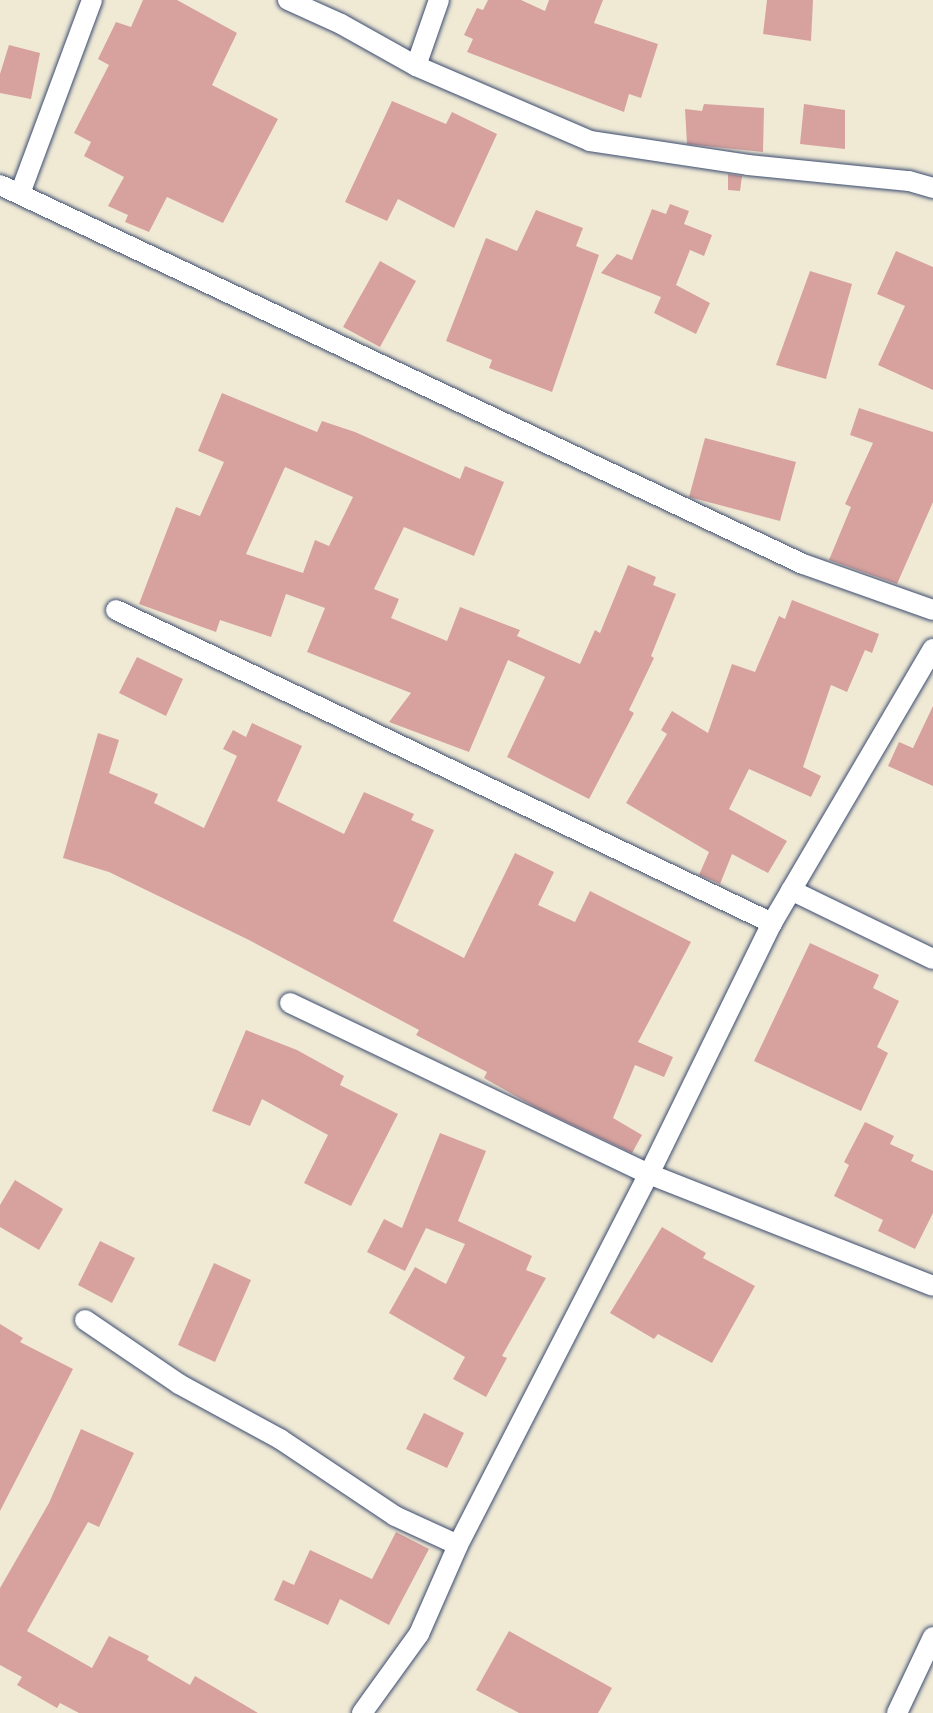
<!DOCTYPE html>
<style>
body{margin:0}
#map{position:relative;width:933px;height:1713px;overflow:hidden;background:#f0ead5;font-family:"Libre Caslon Text",serif}
div>[style]{position:absolute}
[style*='--x']{left:calc(var(--x)*1px);top:calc(var(--y)*1px);width:calc(var(--w)*1px);rotate:calc(var(--a)*1deg)}
.building>*{inset:0;background:#d7a29e}
.roads{filter:drop-shadow(0 0 2px #3b4b70) drop-shadow(0 0 2px #3b4b70)}
.street>*{height:20px;margin:-10px;padding:0 10px;transform-origin:10px;border-radius:10px;background:#fff}
span{translate:-50% -50%;white-space:nowrap;text-align:center;line-height:1.15;-webkit-text-stroke:5px #f6f6f2;paint-order:stroke}
</style>
<div id="map">
<div class="building">
<div style="clip-path:polygon(143px 0,177px 0,237px 33px,212px 85px,278px 119px,223px 223px,167px 197px,149px 232px,125px 222px,128px 215px,108px 206px,124px 177px,84px 156px,91px 142px,74px 133px,109px 65px,98px 59px,116px 22px,131px 27px)"></div>
<div style="clip-path:polygon(488px 0,521px 0,545px 11px,549px 0,603px 0,594px 23px,658px 44px,641px 98px,629px 94px,624px 112px,467px 52px,473px 39px,464px 35px,477px 8px,483px 10px)"></div>
<div style="clip-path:polygon(767px 0,813px 0,811px 41px,763px 34px)"></div>
<div style="clip-path:polygon(9px 45px,40px 53px,31px 99px,0 93px,0 74px)"></div>
<div style="clip-path:polygon(392px 101px,446px 124px,452px 112px,497px 134px,454px 228px,398px 199px,387px 221px,345px 202px)"></div>
<div style="clip-path:polygon(704px 104px,764px 108px,763px 152px,687px 144px,685px 109px,702px 111px)"></div>
<div style="clip-path:polygon(804px 104px,845px 110px,845px 149px,800px 144px)"></div>
<div style="clip-path:polygon(728px 174px,742px 176px,740px 191px,728px 190px)"></div>
<div style="clip-path:polygon(670px 204px,689px 211px,684px 224px,712px 235px,704px 256px,690px 250px,676px 285px,710px 303px,696px 334px,654px 313px,661px 297px,601px 273px,617px 254px,632px 260px,652px 209px,666px 214px)"></div>
<div style="clip-path:polygon(536px 210px,583px 228px,576px 246px,599px 255px,552px 392px,489px 368px,492px 360px,446px 341px,486px 238px,517px 251px)"></div>
<div style="clip-path:polygon(896px 251px,933px 267px,933px 390px,878px 365px,905px 306px,877px 294px)"></div>
<div style="clip-path:polygon(380px 261px,416px 281px,380px 347px,343px 327px)"></div>
<div style="clip-path:polygon(810px 271px,852px 284px,826px 379px,776px 365px)"></div>
<div style="clip-path:polygon(evenodd,222px 393px,317px 432px,322px 421px,355px 432px,460px 479px,465px 466px,504px 482px,474px 556px,404px 527px,374px 589px,399px 599px,391px 618px,447px 641px,460px 607px,520px 630px,517px 636px,580px 664px,595px 630px,600px 633px,628px 565px,656px 577px,653px 585px,676px 594px,651px 656px,654px 658px,629px 710px,634px 713px,589px 799px,507px 757px,545px 677px,508px 660px,469px 752px,389px 722px,411px 693px,307px 652px,325px 608px,286px 594px,271px 637px,220px 620px,216px 632px,139px 604px,176px 507px,200px 516px,224px 462px,198px 451px,222px 393px,285px 467px,353px 497px,329px 546px,315px 540px,303px 573px,246px 554px,285px 467px)"></div>
<div style="clip-path:polygon(859px 408px,933px 432px,933px 502px,897px 584px,829px 560px,851px 507px,845px 504px,873px 443px,850px 435px)"></div>
<div style="clip-path:polygon(705px 438px,796px 462px,780px 521px,689px 497px)"></div>
<div style="clip-path:polygon(792px 600px,879px 634px,872px 653px,865px 650px,847px 692px,831px 685px,803px 767px,821px 776px,811px 797px,749px 769px,729px 809px,787px 841px,768px 873px,732px 854px,720px 884px,699px 875px,709px 852px,626px 803px,667px 734px,661px 730px,672px 711px,708px 733px,732px 664px,755px 672px,779px 616px,785px 619px)"></div>
<div style="clip-path:polygon(137px 657px,183px 679px,166px 716px,119px 693px)"></div>
<div style="clip-path:polygon(933px 706px,933px 786px,888px 766px,899px 742px,913px 748px)"></div>
<div style="clip-path:polygon(252px 723px,302px 746px,277px 801px,344px 834px,364px 792px,414px 814px,411px 820px,434px 830px,393px 921px,464px 958px,515px 853px,554px 872px,538px 905px,575px 922px,590px 891px,691px 942px,638px 1042px,673px 1057px,664px 1077px,635px 1065px,613px 1118px,642px 1135px,632px 1153px,535px 1107px,484px 1078px,487px 1072px,416px 1035px,419px 1030px,249px 940px,109px 872px,63px 858px,98px 733px,119px 740px,109px 773px,158px 794px,154px 803px,204px 828px,237px 756px,223px 749px,233px 730px,246px 737px)"></div>
<div style="clip-path:polygon(810px 943px,879px 975px,873px 988px,899px 1001px,877px 1047px,888px 1053px,861px 1111px,754px 1061px)"></div>
<div style="clip-path:polygon(246px 1030px,297px 1050px,344px 1076px,340px 1085px,398px 1114px,351px 1206px,304px 1183px,328px 1135px,262px 1099px,250px 1126px,212px 1111px)"></div>
<div style="clip-path:polygon(865px 1122px,894px 1136px,890px 1144px,914px 1155px,911px 1161px,933px 1171px,933px 1213px,915px 1249px,878px 1231px,883px 1220px,834px 1196px,849px 1165px,844px 1162px)"></div>
<div style="clip-path:polygon(440px 1133px,486px 1151px,458px 1221px,532px 1256px,526px 1270px,546px 1278px,502px 1356px,507px 1358px,486px 1397px,453px 1379px,465px 1357px,389px 1313px,415px 1267px,446px 1284px,465px 1244px,426px 1228px,405px 1271px,367px 1252px,384px 1219px,402px 1228px)"></div>
<div style="clip-path:polygon(15px 1180px,63px 1209px,39px 1250px,0 1227px,0 1205px)"></div>
<div style="clip-path:polygon(662px 1227px,706px 1253px,703px 1258px,755px 1286px,712px 1363px,658px 1334px,654px 1339px,610px 1313px)"></div>
<div style="clip-path:polygon(100px 1241px,135px 1258px,112px 1303px,78px 1285px)"></div>
<div style="clip-path:polygon(214px 1263px,251px 1280px,215px 1362px,178px 1345px)"></div>
<div style="clip-path:polygon(0 1324px,23px 1338px,20px 1342px,73px 1369px,0 1511px)"></div>
<div style="clip-path:polygon(424px 1413px,464px 1433px,447px 1468px,406px 1449px)"></div>
<div style="clip-path:polygon(81px 1429px,134px 1453px,99px 1527px,88px 1522px,27px 1631px,92px 1668px,109px 1636px,149px 1656px,147px 1660px,190px 1685px,195px 1676px,258px 1713px,79px 1713px,60px 1703px,57px 1708px,17px 1685px,22px 1677px,0 1665px,0 1588px,49px 1503px)"></div>
<div style="clip-path:polygon(396px 1532px,429px 1549px,389px 1625px,340px 1599px,328px 1625px,274px 1600px,283px 1580px,294px 1585px,310px 1550px,372px 1579px)"></div>
<div style="clip-path:polygon(509px 1631px,612px 1688px,598px 1713px,519px 1713px,476px 1690px)"></div>
</div>
<div class="roads">
<div class="street">
<div style="--x:288;--y:0;--w:58;--a:24.4"></div>
<div style="--x:341;--y:24;--w:86;--a:29.2"></div>
<div style="--x:416;--y:66;--w:189;--a:23.3"></div>
<div style="--x:590;--y:141;--w:160;--a:8.6"></div>
<div style="--x:748;--y:165;--w:162;--a:5.7"></div>
<div style="--x:909;--y:181;--w:25;--a:16"></div>
<div style="--x:416;--y:66;--w:70;--a:-70.8"></div>
<div style="--x:0;--y:185;--w:888;--a:25.27"></div>
<div style="--x:803;--y:564;--w:138;--a:19.5"></div>
<div style="--x:21;--y:191;--w:204;--a:-69.6"></div>
<div style="--x:116;--y:610;--w:727;--a:25.51"></div>
<div style="--x:791;--y:890;--w:158;--a:25.9"></div>
<div style="--x:290;--y:1003;--w:398;--a:25.5"></div>
<div style="--x:649;--y:1174;--w:305;--a:21.5"></div>
<div style="--x:85;--y:1320;--w:114;--a:34.2"></div>
<div style="--x:179;--y:1384;--w:115;--a:28.6"></div>
<div style="--x:280;--y:1439;--w:138;--a:33.8"></div>
<div style="--x:395;--y:1516;--w:69;--a:24.7"></div>
<div style="--x:362;--y:1713;--w:97;--a:-54.2"></div>
<div style="--x:419;--y:1634;--w:97;--a:-66.3"></div>
<div style="--x:458;--y:1545;--w:417;--a:-62.8"></div>
<div style="--x:649;--y:1174;--w:280;--a:-63.9"></div>
<div style="--x:772;--y:923;--w:318;--a:-59.6"></div>
<div style="--x:897;--y:1713;--w:84;--a:-64.7"></div>
</div>
</div>
</div>
